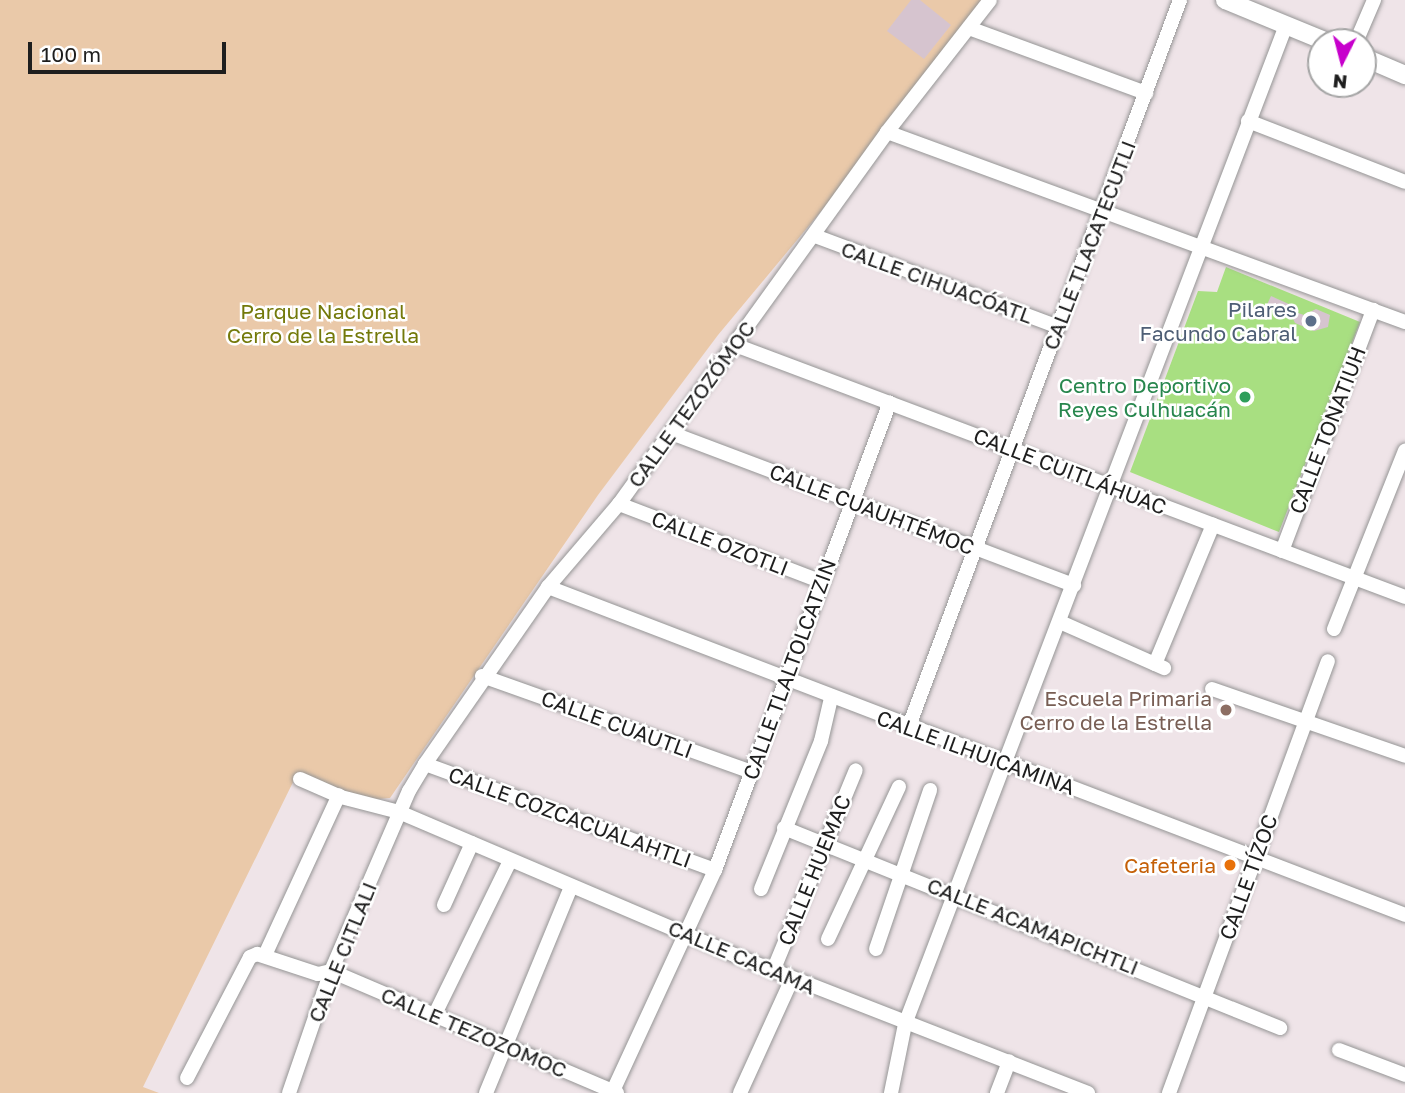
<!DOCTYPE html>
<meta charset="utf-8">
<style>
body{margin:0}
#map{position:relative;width:1405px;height:1093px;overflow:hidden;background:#efe4e8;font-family:"Golos Text",sans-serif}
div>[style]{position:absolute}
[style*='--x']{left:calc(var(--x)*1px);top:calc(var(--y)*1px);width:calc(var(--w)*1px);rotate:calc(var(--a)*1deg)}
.grass>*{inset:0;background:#eac9a9}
.pitch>*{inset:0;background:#a8df81}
.building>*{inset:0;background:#d6c4cf}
.roads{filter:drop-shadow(0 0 2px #959595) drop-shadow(0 0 2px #959595)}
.minor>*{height:14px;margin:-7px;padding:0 7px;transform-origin:7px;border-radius:7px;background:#fff}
.tertiary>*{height:18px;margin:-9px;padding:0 9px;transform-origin:9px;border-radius:9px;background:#fff}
.dots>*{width:19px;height:19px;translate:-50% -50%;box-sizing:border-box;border:4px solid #fff;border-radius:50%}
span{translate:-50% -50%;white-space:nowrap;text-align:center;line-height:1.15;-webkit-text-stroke:5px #fff;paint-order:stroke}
.street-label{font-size:21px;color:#1e1e1e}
.service-label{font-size:21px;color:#4e5e75}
.right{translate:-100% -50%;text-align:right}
.park-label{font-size:21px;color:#73790a}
.leisure-label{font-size:21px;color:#27864d}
.education-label{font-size:21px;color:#785e54}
.food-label{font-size:21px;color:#c56008}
.north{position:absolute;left:1307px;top:28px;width:70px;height:70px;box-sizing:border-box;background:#fff;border:2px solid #a5a5a5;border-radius:50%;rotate:186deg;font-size:19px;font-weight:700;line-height:28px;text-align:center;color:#1e1e1e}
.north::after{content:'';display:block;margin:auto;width:24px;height:32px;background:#c700cc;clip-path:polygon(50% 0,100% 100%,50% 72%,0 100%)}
.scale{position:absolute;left:28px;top:42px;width:198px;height:32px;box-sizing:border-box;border:4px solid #1e1e1e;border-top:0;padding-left:9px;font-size:21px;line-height:24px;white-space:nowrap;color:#1e1e1e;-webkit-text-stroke:5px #fff;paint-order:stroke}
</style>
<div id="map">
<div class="grass">
<div style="clip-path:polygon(0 0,985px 0,887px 132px,718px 335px,598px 495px,390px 798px,366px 800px,297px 774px,143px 1087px,159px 1093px,0 1093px)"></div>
</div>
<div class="pitch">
<div style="clip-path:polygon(1226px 267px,1360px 322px,1279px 532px,1130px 472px,1198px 291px,1217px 292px)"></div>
</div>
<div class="building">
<div style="clip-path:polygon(911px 0,920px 0,951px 25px,924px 59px,887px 31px)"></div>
<div style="clip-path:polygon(1271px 296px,1291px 305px,1286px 316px,1266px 307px)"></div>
<div style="clip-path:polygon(1316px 309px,1330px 315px,1328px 327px,1314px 331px,1295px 323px,1289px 310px,1304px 315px)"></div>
</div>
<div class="roads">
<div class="minor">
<div style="--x:969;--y:28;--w:189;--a:20.2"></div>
<div style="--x:1356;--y:42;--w:46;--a:-66.8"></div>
<div style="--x:1248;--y:121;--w:168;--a:21.2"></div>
<div style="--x:887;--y:132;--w:552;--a:20.14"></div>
<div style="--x:815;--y:236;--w:260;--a:20.5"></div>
<div style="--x:735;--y:345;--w:716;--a:20.61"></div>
<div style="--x:671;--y:433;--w:431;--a:20.7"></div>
<div style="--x:619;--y:504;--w:217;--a:21"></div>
<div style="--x:1282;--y:551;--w:258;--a:-69.3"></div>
<div style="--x:548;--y:587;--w:918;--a:20.94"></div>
<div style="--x:1060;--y:622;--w:114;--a:23.9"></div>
<div style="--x:1334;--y:629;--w:192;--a:-68.3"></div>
<div style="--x:1155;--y:664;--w:151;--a:-67.4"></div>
<div style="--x:482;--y:676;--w:286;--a:19.6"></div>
<div style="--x:1212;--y:689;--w:204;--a:19.1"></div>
<div style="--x:909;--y:726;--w:775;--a:-69.53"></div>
<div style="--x:425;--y:764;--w:309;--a:20.1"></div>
<div style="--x:300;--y:779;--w:45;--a:23.7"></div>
<div style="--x:341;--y:797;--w:60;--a:14.5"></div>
<div style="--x:399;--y:812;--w:364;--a:23.1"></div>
<div style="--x:734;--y:955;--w:380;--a:21.3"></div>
<div style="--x:784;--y:828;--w:535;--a:21.96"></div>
<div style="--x:761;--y:889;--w:160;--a:-67.9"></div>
<div style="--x:821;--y:741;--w:44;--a:-76.9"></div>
<div style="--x:444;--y:905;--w:68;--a:-65.7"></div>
<div style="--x:828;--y:939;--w:168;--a:-65"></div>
<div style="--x:876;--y:949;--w:168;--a:-71.2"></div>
<div style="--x:265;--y:955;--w:176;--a:-65.2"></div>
<div style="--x:773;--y:971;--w:217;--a:-67.6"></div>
<div style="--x:435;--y:1014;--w:170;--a:-63.9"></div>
<div style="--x:1339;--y:1050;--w:71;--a:20.7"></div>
<div style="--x:187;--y:1078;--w:136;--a:-62.5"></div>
<div style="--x:250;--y:957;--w:8;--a:-23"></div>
<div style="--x:257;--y:954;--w:64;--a:18.2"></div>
<div style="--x:318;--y:974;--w:13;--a:-13"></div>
<div style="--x:331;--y:971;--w:311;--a:23.1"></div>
<div style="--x:289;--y:1093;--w:129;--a:-71"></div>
<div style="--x:331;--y:971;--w:196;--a:-66.6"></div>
<div style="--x:409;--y:791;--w:31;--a:-59"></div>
<div style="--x:425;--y:764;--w:216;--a:-55.2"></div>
<div style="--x:548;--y:587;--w:109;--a:-49.5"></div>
<div style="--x:619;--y:504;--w:458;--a:-54.2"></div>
<div style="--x:887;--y:132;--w:167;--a:-52"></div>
<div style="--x:486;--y:1093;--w:223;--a:-67.6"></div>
<div style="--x:612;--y:1093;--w:246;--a:-65.2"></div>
<div style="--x:715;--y:870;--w:499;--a:-69.5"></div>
<div style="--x:740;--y:1093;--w:125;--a:-65.5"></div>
<div style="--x:891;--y:1093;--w:70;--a:-78.5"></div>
<div style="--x:905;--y:1024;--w:1069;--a:-69.12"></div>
<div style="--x:997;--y:1093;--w:34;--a:-69"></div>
<div style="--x:1169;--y:1093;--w:460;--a:-69.8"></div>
</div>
<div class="tertiary">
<div style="--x:1225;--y:0;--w:110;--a:22.4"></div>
<div style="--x:1363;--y:57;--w:46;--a:23.2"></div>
</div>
</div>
<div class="dots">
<div style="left:1311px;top:321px;background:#5c6f8a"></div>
<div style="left:1245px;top:397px;background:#2e9e5b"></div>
<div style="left:1226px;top:710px;background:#8d6e63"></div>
<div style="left:1230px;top:865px;background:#e8710a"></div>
</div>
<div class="street-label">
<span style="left:1089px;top:245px;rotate:-69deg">CALLE TLACATECUTLI</span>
<span style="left:937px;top:282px;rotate:20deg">CALLE CIHUACÓATL</span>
<span style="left:691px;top:404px;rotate:-54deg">CALLE TEZOZÓMOC</span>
<span style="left:1327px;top:430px;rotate:-69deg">CALLE TONATIUH</span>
<span style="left:1070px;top:471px;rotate:21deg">CALLE CUITLÁHUAC</span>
<span style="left:872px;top:509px;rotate:21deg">CALLE CUAUHTÉMOC</span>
<span style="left:720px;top:543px;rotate:21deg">CALLE OZOTLI</span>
<span style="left:789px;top:669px;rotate:-70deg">CALLE TLALTOLCATZIN</span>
<span style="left:617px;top:724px;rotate:20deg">CALLE CUAUTLI</span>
<span style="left:976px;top:752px;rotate:20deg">CALLE ILHUICAMINA</span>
<span style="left:570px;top:817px;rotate:20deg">CALLE COZCACUALAHTLI</span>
<span style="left:814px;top:870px;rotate:-68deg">CALLE HUEMAC</span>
<span style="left:1248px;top:877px;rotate:-70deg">CALLE TÍZOC</span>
<span style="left:1033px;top:926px;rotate:22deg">CALLE ACAMAPICHTLI</span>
<span style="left:342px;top:952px;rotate:-68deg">CALLE CITLALI</span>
<span style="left:742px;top:957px;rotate:23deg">CALLE CACAMA</span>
<span style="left:474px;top:1032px;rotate:23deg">CALLE TEZOZOMOC</span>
</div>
<div class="service-label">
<span class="right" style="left:1297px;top:321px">Pilares<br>Facundo Cabral</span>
</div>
<div class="park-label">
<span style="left:323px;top:323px">Parque Nacional<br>Cerro de la Estrella</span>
</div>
<div class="leisure-label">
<span class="right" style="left:1231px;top:397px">Centro Deportivo<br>Reyes Culhuacán</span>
</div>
<div class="education-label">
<span class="right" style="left:1212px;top:710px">Escuela Primaria<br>Cerro de la Estrella</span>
</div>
<div class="food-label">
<span class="right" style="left:1216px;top:865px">Cafeteria</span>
</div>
<div class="north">N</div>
<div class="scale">100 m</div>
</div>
